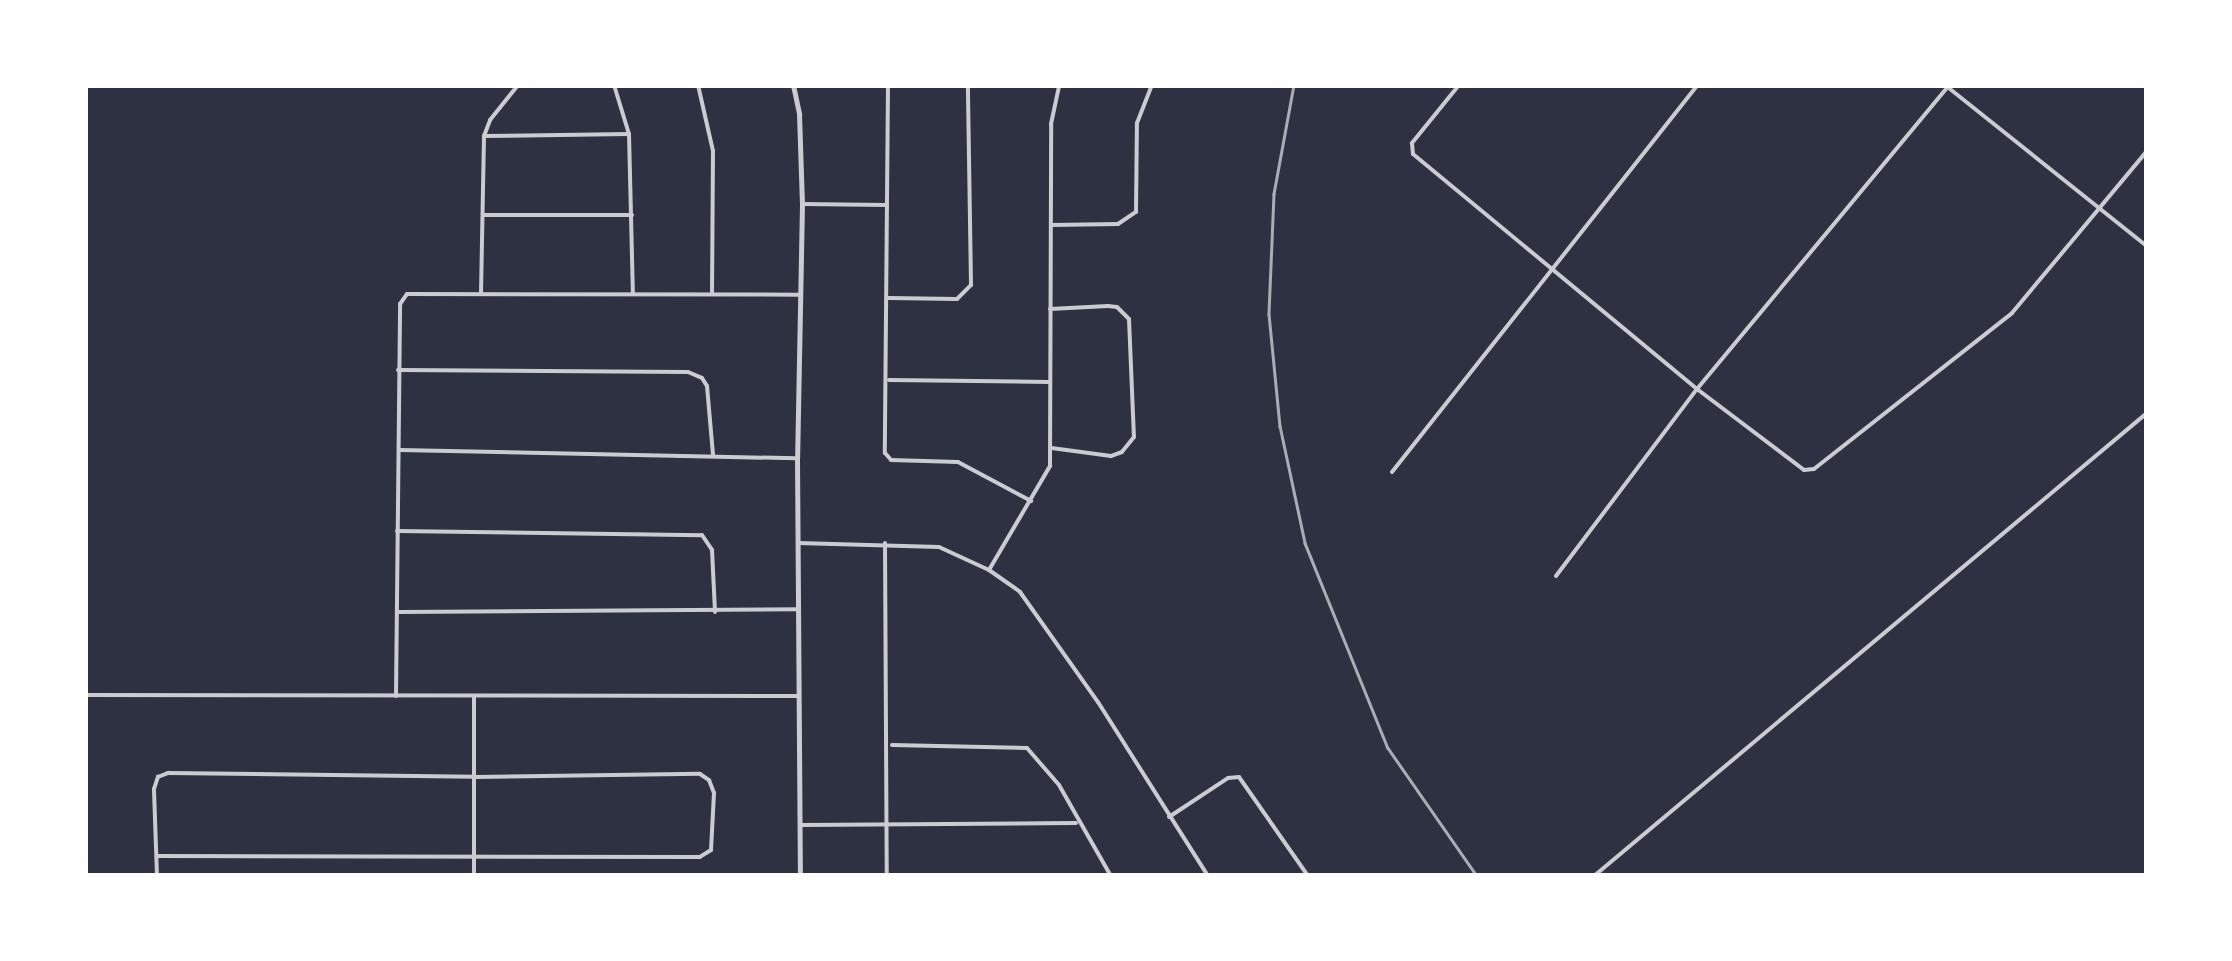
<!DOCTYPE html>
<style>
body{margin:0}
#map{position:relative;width:2232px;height:961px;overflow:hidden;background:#2d3142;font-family:Signika,sans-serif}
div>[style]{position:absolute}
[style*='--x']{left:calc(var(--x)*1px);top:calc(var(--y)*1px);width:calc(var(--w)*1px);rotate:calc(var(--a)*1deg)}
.minor>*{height:4px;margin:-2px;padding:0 2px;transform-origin:2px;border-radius:2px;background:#caccd0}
.tertiary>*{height:5px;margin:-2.5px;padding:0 2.5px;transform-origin:2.5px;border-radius:2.5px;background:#caccd0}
.rail>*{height:2.5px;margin:-1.25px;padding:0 1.25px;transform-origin:1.25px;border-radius:1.25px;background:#abadb3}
span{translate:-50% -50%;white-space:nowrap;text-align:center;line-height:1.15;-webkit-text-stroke:8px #fff;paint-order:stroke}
.frame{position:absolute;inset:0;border:88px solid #fff;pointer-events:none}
</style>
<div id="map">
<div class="minor">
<div style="--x:614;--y:85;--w:51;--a:73"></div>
<div style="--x:629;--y:134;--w:160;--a:88.6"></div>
<div style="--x:698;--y:85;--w:68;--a:77.2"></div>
<div style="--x:713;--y:151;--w:143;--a:90.4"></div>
<div style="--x:888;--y:85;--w:368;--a:90.5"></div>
<div style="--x:885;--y:453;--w:9;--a:49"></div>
<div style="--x:891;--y:460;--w:67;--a:1.7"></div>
<div style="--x:958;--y:462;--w:83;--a:28.1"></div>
<div style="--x:1459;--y:85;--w:75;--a:129"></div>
<div style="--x:1412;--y:143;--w:11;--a:85"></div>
<div style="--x:1413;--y:154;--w:369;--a:39.6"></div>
<div style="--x:1697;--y:389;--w:134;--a:37.1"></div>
<div style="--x:1804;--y:470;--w:10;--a:-6"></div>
<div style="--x:1814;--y:469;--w:252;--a:-38.2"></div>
<div style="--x:2012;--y:313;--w:211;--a:-50.2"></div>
<div style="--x:1945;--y:85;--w:258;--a:38.6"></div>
<div style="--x:484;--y:136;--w:145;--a:-0.8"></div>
<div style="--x:802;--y:204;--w:85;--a:0.7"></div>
<div style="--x:483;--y:215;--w:149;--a:0"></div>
<div style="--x:1051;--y:225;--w:67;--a:-0.9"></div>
<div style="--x:1118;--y:224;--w:22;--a:-34"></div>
<div style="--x:1136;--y:212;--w:89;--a:-89.4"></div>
<div style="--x:1137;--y:123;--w:41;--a:-68.5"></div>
<div style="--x:481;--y:293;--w:157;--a:-88.9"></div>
<div style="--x:484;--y:136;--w:17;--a:-69"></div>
<div style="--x:490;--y:120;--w:45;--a:-51.3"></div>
<div style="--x:888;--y:298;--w:69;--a:0.8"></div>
<div style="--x:957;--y:299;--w:20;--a:-45"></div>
<div style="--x:971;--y:285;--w:200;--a:-90.9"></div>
<div style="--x:1050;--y:309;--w:58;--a:-3"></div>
<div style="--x:1108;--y:306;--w:9;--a:6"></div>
<div style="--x:1117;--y:307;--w:17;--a:45"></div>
<div style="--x:1129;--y:319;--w:118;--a:87.6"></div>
<div style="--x:1134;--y:437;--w:19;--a:129"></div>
<div style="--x:1122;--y:452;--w:12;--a:160"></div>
<div style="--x:1111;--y:456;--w:60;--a:-172.3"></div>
<div style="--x:398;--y:370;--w:290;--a:0.4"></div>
<div style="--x:688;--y:372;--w:15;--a:23"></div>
<div style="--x:702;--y:378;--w:9;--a:58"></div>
<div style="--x:707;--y:386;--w:69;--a:85"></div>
<div style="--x:889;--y:380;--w:160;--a:0.7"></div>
<div style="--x:399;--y:450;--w:398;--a:1.2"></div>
<div style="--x:1392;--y:472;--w:493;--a:-51.7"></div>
<div style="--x:397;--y:531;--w:305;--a:0.8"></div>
<div style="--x:702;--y:535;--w:18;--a:56"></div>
<div style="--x:712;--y:550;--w:62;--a:87.2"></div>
<div style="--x:798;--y:543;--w:141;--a:1.6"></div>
<div style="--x:939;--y:547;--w:55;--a:24.7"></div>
<div style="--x:989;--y:570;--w:38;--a:35"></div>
<div style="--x:1020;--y:592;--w:135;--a:54.7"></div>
<div style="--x:1098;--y:702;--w:206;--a:57.7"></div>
<div style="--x:885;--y:543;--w:333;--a:89.7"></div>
<div style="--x:989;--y:570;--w:121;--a:-59.6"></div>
<div style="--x:1050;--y:466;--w:342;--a:-89.8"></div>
<div style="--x:1051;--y:124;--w:40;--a:-78"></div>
<div style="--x:1556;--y:576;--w:234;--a:-53"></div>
<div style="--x:1697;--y:389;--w:395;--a:-50.3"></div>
<div style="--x:399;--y:612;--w:400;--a:-0.4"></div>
<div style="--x:85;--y:695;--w:714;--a:0.08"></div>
<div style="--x:396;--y:696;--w:392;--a:-89.4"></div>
<div style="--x:400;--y:304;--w:12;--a:-55"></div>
<div style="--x:407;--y:294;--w:393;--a:0.1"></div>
<div style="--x:474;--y:696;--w:180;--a:90"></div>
<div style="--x:892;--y:745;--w:135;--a:1.3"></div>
<div style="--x:1027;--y:748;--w:49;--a:49.1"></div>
<div style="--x:1059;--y:785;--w:105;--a:60.3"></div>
<div style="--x:1169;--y:817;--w:71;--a:-33.5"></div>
<div style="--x:1228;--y:778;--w:11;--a:-5"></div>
<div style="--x:1239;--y:777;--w:121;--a:55.1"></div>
<div style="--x:801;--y:825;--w:275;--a:-0.4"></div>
<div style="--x:157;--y:876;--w:87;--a:-92"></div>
<div style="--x:154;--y:789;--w:13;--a:-72"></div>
<div style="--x:158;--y:777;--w:11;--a:-22"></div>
<div style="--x:168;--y:773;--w:307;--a:0.7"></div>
<div style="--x:475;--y:777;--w:225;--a:-0.8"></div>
<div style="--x:700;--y:774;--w:11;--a:34"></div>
<div style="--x:709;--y:780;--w:14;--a:69"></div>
<div style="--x:714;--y:793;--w:57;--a:93"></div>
<div style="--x:711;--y:850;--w:13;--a:148"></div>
<div style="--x:700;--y:857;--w:543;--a:-179.89"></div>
<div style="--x:1594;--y:876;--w:721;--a:-39.94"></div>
</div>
<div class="tertiary">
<div style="--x:793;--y:85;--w:30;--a:78"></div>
<div style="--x:799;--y:114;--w:90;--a:88.1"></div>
<div style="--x:802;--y:204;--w:254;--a:91.1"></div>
<div style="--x:797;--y:458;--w:418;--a:89.6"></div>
</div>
<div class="rail">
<div style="--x:1294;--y:85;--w:111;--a:100.4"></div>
<div style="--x:1274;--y:194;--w:120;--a:92.4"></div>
<div style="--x:1269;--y:314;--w:113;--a:84.4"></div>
<div style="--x:1280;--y:426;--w:120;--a:77.9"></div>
<div style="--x:1305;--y:543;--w:221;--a:68"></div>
<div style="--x:1388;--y:748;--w:156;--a:55.2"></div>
</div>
<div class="frame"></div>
</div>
